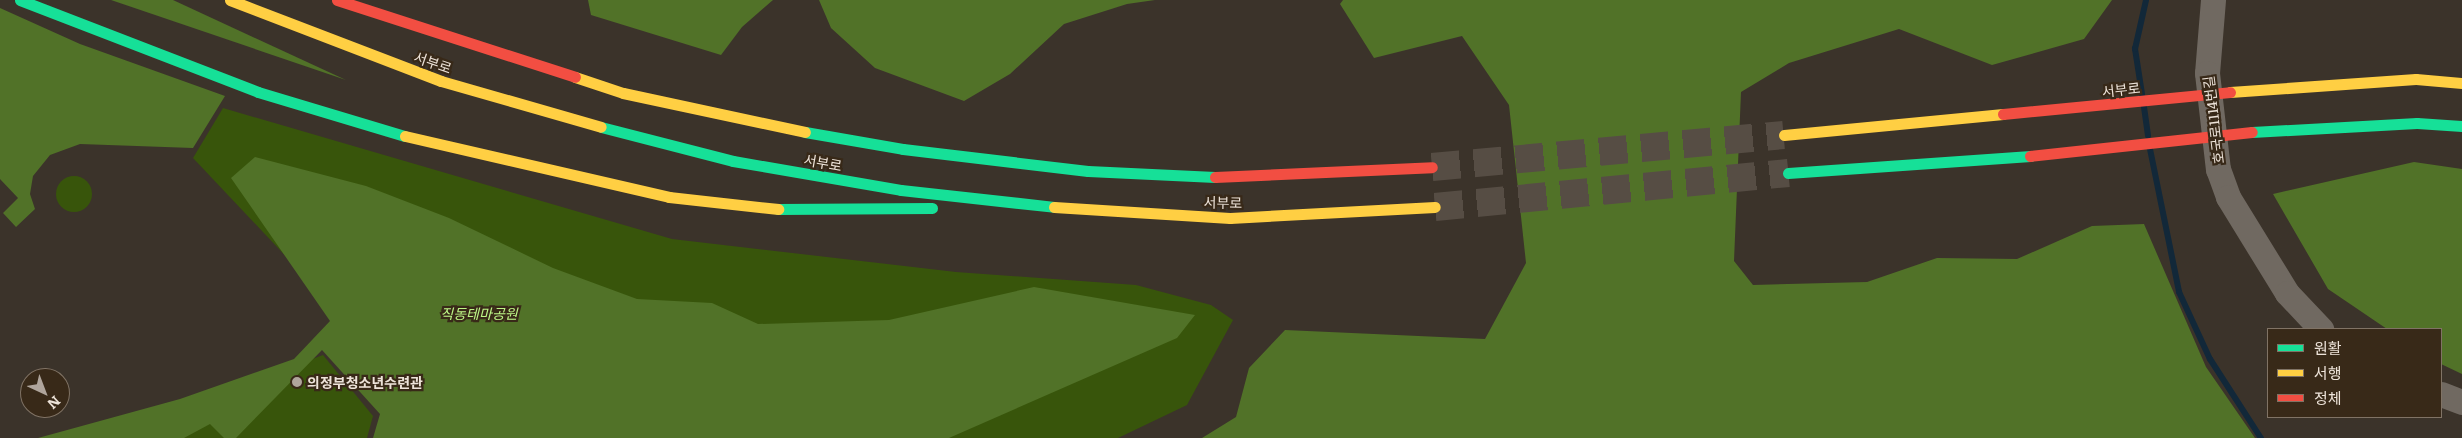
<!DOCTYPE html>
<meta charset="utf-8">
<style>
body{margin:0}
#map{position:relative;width:2462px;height:438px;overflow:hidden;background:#3b332a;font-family:Literata,"Noto Sans KR",serif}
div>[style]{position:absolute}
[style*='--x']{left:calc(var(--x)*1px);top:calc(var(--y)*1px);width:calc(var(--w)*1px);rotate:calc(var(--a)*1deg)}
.green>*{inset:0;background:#38550b}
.round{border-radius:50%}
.forest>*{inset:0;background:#517228}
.stream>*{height:6px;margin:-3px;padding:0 3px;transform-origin:3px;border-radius:3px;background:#122839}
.highway-tunnel>*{height:28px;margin-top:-14px;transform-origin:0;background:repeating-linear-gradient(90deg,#564d44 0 28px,transparent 0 42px)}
.street>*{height:25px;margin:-12.5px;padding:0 12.5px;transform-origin:12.5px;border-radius:12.5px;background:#706961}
.fast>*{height:11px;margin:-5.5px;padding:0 5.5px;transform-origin:5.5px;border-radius:5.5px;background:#16e098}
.slow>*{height:11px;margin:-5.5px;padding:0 5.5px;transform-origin:5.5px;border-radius:5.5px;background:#ffcf43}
.jam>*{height:11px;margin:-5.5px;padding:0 5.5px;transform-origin:5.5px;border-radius:5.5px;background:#f24e42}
.dots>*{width:14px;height:14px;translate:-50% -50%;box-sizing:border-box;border:2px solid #382918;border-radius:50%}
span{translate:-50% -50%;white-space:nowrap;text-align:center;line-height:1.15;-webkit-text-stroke:4.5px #382918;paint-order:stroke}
.street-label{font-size:14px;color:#ede3d9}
.park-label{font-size:14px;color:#bdf687;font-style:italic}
.poi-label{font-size:14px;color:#ede3d9;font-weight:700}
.left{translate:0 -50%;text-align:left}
.legend{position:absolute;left:2267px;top:328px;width:175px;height:90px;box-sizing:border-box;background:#382918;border:1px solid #807365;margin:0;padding:6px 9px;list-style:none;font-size:15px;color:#ede3d9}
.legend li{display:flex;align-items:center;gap:10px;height:25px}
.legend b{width:25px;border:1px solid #807365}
.north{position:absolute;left:20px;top:368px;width:50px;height:50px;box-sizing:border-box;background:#382918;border:1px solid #807365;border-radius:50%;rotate:137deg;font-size:14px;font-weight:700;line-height:20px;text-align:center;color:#ede3d9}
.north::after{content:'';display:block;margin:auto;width:18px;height:22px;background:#afa59c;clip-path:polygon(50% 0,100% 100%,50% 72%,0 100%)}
</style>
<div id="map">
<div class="green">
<div style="clip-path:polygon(223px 108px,672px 239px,956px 272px,1136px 285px,1211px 305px,1233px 320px,1187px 405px,1118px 438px,380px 438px,382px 404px,346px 320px,193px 158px)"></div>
<div class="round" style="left:56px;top:176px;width:36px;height:36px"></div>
<div style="clip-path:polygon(323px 355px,373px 416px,367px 438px,75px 438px,177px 410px)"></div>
</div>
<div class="forest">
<div style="clip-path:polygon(111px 0,173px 0,346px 80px)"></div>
<div style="clip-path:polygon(588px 0,773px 0,742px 27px,721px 55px,591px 15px)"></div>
<div style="clip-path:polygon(819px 0,1155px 0,1127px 4px,1064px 24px,1010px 74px,964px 101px,875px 68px,831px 28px)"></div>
<div style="clip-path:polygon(1343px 0,2112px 0,2084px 39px,1992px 65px,1899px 29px,1789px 63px,1741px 92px,1734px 261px,1753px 285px,1867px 282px,1937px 258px,2017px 259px,2092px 226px,2144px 224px,2206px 367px,2255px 438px,1202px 438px,1236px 417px,1249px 368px,1285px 330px,1485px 339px,1526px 263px,1509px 105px,1462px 36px,1374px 58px,1340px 4px)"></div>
<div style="clip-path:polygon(0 8px,80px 44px,225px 96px,193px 148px,80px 144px,50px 155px,33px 176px,30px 194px,35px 209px,16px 227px,3px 213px,18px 198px,0 179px)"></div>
<div style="clip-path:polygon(255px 157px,366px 186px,449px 218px,553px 268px,637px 299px,712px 303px,758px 324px,889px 320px,1034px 287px,1195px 315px,1177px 338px,949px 438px,373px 438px,380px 414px,322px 350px,236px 438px,224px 438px,210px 424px,184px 438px,38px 438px,180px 399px,294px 359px,330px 321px,231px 178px)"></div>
<div style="clip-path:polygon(2414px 162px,2462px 169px,2462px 374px,2441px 364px,2441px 329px,2387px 329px,2328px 289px,2273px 194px)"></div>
</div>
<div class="stream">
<div style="--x:2142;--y:94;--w:46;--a:-98.8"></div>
<div style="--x:2135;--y:49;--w:50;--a:-77.3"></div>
<div style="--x:2144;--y:107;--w:29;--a:82"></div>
<div style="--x:2150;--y:149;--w:146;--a:78.5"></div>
<div style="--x:2179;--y:292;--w:74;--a:65.2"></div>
<div style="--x:2210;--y:359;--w:94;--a:57.2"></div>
</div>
<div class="highway-tunnel">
<div style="--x:1432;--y:167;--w:353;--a:-5.2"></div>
<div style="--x:1435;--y:207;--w:355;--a:-5.5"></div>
</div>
<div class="street">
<div style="--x:2213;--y:0;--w:73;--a:94.7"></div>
<div style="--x:2207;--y:73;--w:97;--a:83.5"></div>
<div style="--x:2218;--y:169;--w:30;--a:70"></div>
<div style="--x:2228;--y:197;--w:113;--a:58.4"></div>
<div style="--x:2287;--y:293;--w:50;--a:46.6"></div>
<div style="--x:2441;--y:394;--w:22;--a:21"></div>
</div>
<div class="fast">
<div style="--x:20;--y:0;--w:255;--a:21.1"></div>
<div style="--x:258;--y:92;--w:153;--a:16.7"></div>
<div style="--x:601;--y:127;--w:136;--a:14.4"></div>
<div style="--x:733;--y:161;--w:170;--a:9.8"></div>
<div style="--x:901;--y:190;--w:154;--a:6.3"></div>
<div style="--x:805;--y:132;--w:99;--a:9.8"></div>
<div style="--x:903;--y:149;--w:186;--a:6.8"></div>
<div style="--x:1088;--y:171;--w:127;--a:2.7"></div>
<div style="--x:2252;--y:132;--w:165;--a:-3.1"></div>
<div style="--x:2417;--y:123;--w:45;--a:3.8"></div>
<div style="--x:1788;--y:173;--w:243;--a:-4"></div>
<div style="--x:778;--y:209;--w:154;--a:-0.4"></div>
</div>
<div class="slow">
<div style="--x:230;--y:0;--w:226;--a:21"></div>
<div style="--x:441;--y:81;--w:166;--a:16"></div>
<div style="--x:575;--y:77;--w:51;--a:18.4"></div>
<div style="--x:623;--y:93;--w:186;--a:12.1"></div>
<div style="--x:2230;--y:92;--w:186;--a:-4"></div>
<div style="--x:2416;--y:79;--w:46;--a:5"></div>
<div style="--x:1784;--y:135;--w:220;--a:-5.5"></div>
<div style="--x:405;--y:136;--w:271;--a:13"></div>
<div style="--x:669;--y:197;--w:110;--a:6.3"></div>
<div style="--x:1054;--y:207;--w:176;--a:3.6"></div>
<div style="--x:1230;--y:218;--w:205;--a:-3.1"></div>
</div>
<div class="jam">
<div style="--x:337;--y:0;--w:250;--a:17.9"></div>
<div style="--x:2003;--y:114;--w:228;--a:-5.5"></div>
<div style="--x:2030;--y:156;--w:223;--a:-6.2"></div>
<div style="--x:1215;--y:177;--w:217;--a:-2.6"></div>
</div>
<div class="dots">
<div style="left:297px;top:382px;background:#afa59c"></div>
</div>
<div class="street-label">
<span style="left:433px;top:62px;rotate:19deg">서부로</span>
<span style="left:2121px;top:89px;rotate:-6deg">서부로</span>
<span style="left:2213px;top:120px;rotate:-97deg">호국로1114번길</span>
<span style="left:823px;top:162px;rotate:10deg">서부로</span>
<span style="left:1223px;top:202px;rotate:1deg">서부로</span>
</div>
<div class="park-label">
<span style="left:479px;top:313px">직동테마공원</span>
</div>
<div class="poi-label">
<span class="left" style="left:307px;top:382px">의정부청소년수련관</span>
</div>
<ul class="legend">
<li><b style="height:6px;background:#16e098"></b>원활</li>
<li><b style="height:6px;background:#ffcf43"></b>서행</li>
<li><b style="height:6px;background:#f24e42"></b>정체</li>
</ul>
<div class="north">N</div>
</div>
